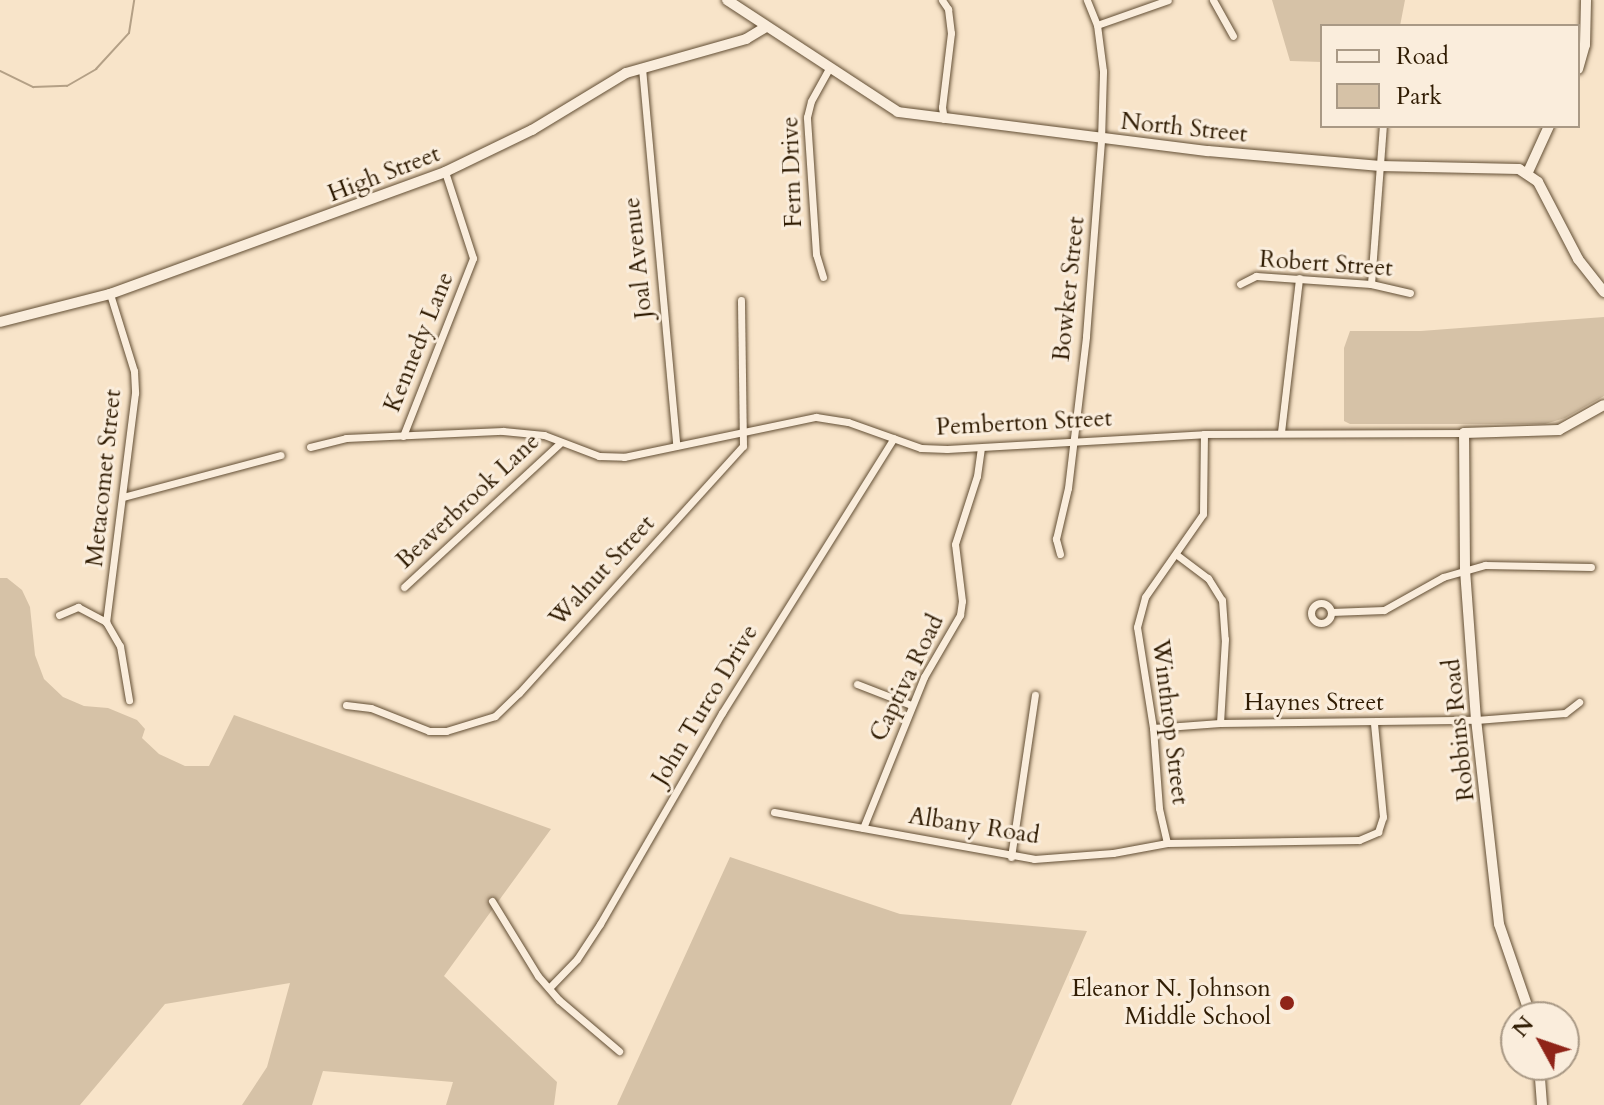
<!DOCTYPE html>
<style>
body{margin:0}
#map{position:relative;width:1604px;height:1105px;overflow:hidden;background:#f8e4c9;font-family:Cardo,serif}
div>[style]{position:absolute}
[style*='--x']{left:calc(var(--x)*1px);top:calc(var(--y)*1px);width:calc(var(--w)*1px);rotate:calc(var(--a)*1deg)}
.green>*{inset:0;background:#d6c2a7}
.stream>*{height:2px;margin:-1px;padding:0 1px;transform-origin:1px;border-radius:1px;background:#b4a086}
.roads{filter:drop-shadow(0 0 2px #624e34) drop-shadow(0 0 2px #624e34)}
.street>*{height:7px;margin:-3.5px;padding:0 3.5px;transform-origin:3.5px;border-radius:3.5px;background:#faeddc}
.street>.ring{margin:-3.5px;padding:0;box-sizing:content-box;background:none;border:7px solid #faeddc;border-radius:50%}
.secondary>*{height:10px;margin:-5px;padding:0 5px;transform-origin:5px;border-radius:5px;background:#faeddc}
.dots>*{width:22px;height:22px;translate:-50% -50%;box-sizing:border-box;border:4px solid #faeddc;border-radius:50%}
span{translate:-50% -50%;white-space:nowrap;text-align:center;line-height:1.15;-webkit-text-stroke:6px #faeddc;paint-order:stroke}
.street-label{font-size:24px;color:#301c03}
.poi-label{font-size:24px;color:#301c03}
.right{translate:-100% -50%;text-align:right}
.legend{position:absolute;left:1320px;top:24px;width:260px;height:104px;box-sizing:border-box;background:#faeddc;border:2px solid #a99985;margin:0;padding:10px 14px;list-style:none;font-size:24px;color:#301c03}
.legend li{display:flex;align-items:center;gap:16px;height:40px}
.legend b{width:40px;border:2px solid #a99985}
.north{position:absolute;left:1500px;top:1001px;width:80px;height:80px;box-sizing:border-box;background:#faeddc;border:2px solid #a99985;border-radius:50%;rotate:310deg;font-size:22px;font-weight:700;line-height:32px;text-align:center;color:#301c03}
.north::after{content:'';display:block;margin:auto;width:28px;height:36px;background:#8f2418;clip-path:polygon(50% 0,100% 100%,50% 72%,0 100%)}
</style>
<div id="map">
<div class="green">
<div style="clip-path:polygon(1272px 0,1405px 0,1400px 26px,1322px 26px,1322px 62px,1290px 61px)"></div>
<div style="clip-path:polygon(1604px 317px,1604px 396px,1565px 418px,1545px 424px,1350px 424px,1344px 421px,1344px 348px,1350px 331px,1421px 331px)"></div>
<div style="clip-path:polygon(0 578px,7px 578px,22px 590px,30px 607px,35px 655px,44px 679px,63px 697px,84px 706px,108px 708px,137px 720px,145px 729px,142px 738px,159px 754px,185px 766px,209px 766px,234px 715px,551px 829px,444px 976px,557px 1082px,554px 1105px,446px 1105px,453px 1082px,323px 1071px,312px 1105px,242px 1105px,267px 1067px,290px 983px,165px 1004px,80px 1105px,0 1105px)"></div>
<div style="clip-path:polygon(730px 857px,900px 914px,1087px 931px,1011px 1105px,617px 1105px)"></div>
</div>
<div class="stream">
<div style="--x:0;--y:71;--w:37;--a:26"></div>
<div style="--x:33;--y:87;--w:34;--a:-2"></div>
<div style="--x:67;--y:86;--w:34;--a:-30"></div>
<div style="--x:96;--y:69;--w:49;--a:-47.5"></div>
<div style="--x:129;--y:33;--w:33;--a:-81"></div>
</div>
<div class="roads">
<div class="street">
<div style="--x:942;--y:0;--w:11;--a:56"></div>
<div style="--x:948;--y:9;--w:24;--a:83"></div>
<div style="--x:951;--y:33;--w:75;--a:96.9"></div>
<div style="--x:942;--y:107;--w:12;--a:81"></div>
<div style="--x:1213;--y:0;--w:41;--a:60.9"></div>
<div style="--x:1097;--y:25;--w:75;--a:-19.4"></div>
<div style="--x:642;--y:68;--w:379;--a:84.8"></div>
<div style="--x:823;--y:277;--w:24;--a:-107"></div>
<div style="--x:816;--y:254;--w:137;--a:-93.8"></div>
<div style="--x:807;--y:117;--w:16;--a:-76"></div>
<div style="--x:811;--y:101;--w:38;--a:-61"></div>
<div style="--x:1240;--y:284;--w:18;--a:-27"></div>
<div style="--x:1256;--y:276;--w:115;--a:4"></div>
<div style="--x:1371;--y:284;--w:40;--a:13"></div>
<div style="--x:1371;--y:284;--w:158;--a:-85.7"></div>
<div style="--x:110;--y:294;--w:81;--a:72.7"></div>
<div style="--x:134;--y:371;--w:22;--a:87"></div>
<div style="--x:135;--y:393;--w:231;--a:97.2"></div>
<div style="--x:106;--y:622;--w:28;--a:60"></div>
<div style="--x:120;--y:646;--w:55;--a:80.5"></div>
<div style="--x:1281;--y:432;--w:155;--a:-83.3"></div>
<div style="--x:403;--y:436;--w:191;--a:-68.5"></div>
<div style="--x:473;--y:258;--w:90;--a:-108"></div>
<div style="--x:310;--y:447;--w:37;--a:-14"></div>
<div style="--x:346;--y:438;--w:157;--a:-2.6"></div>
<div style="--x:503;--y:431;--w:41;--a:5.6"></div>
<div style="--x:544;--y:435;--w:59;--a:20.9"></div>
<div style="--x:599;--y:456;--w:25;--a:2"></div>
<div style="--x:624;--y:457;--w:196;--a:-11.8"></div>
<div style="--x:816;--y:417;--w:32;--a:9"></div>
<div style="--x:848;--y:422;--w:77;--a:19.6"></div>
<div style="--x:921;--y:448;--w:26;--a:2"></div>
<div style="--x:947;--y:449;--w:257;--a:-3.3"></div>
<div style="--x:1204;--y:434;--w:260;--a:-0.2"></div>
<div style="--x:123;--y:497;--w:163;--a:-14.9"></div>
<div style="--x:1060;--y:554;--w:16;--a:-105"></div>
<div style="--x:1056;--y:539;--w:52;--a:-76.8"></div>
<div style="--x:1068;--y:488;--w:153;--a:-83.2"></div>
<div style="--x:1086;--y:336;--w:197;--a:-85.6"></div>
<div style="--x:1101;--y:140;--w:69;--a:-88.3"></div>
<div style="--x:1103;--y:71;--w:46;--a:-97.4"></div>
<div style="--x:1097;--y:25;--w:27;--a:-112"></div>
<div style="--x:1177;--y:555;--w:39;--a:37"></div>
<div style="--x:1208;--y:578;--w:26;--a:58"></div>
<div style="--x:1222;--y:600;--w:39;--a:86"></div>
<div style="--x:1225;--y:639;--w:84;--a:93.4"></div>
<div style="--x:404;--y:587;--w:212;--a:-42.7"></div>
<div class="ring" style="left:1311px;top:603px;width:13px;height:13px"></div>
<div style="--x:1331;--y:612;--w:53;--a:-2.2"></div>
<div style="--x:1384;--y:610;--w:68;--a:-29.2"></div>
<div style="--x:1443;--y:577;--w:44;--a:-15.9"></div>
<div style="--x:1485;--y:565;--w:106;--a:1.1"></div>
<div style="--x:59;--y:615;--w:21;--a:-23"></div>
<div style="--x:78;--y:607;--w:32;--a:28"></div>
<div style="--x:857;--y:684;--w:58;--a:21.3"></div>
<div style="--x:346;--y:705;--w:25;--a:7"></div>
<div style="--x:371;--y:708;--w:62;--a:21.6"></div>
<div style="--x:429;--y:731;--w:17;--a:0"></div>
<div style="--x:446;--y:731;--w:51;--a:-17"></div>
<div style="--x:495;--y:716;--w:33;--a:-44"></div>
<div style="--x:519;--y:693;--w:333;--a:-47.8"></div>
<div style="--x:743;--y:446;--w:146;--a:-90.8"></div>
<div style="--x:1153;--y:728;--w:67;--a:-4.3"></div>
<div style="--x:1220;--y:723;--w:256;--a:-0.7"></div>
<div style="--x:1476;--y:720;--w:89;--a:-4.5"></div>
<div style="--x:1565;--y:713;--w:18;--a:-38"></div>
<div style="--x:774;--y:812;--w:264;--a:10.2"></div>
<div style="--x:1034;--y:859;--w:79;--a:-4.3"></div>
<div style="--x:1113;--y:853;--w:55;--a:-10.5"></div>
<div style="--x:1167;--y:843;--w:192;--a:-0.9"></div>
<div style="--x:1359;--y:840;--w:21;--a:-23"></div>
<div style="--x:1378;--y:832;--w:16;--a:-72"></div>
<div style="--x:1383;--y:817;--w:94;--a:-95.5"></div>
<div style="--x:863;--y:828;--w:163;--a:-68"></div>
<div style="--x:924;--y:677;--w:72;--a:-59.9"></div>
<div style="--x:960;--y:615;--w:14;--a:-82"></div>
<div style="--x:962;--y:601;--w:57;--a:-97"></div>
<div style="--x:955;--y:544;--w:71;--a:-72.1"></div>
<div style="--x:977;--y:476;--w:27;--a:-82"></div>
<div style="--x:1167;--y:843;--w:36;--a:-103"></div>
<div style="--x:1159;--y:808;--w:80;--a:-94.3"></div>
<div style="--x:1153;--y:728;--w:102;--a:-99"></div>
<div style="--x:1137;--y:627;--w:31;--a:-75"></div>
<div style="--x:1145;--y:597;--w:101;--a:-55.1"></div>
<div style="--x:1203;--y:514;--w:80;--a:-89.3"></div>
<div style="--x:1011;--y:857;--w:164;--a:-81.6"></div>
<div style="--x:492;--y:901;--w:88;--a:58.5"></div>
<div style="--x:538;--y:976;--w:32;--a:49"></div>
<div style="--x:559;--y:1000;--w:79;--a:40.4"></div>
<div style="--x:549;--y:988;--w:40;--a:-46"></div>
<div style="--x:577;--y:959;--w:42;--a:-56.7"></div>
<div style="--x:600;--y:924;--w:244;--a:-60"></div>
<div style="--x:722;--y:713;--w:324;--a:-58"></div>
</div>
<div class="secondary">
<div style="--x:727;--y:0;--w:204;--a:33.2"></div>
<div style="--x:898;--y:112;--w:312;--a:7.2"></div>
<div style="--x:1208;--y:151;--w:173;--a:5"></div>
<div style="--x:1380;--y:166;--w:139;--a:1.2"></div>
<div style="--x:1519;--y:169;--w:23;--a:34"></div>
<div style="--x:1538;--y:182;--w:87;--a:62.5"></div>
<div style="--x:1578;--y:259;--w:42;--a:51.8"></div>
<div style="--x:1578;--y:69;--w:25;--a:-74"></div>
<div style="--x:1585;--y:45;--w:45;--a:-88.7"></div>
<div style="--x:1528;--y:172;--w:51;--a:-65.5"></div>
<div style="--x:0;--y:322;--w:114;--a:-14.3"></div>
<div style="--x:110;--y:294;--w:357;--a:-20"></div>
<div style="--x:445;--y:172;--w:97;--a:-25.8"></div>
<div style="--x:532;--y:130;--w:110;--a:-31.2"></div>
<div style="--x:626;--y:73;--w:125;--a:-15.8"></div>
<div style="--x:746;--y:39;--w:23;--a:-31"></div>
<div style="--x:1531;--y:1017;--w:98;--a:-109"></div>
<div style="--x:1499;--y:924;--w:205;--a:-96.4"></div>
<div style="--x:1476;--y:720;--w:150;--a:-94.2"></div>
<div style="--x:1465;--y:570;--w:137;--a:-90.4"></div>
<div style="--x:1464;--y:433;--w:95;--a:-1.8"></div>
<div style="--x:1559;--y:430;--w:51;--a:-29.1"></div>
<div style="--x:1539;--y:1065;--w:40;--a:85.7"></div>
</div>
</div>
<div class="dots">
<div style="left:1287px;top:1003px;background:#8f2418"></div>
</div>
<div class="street-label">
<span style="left:1184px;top:128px;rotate:6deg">North Street</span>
<span style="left:792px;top:172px;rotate:-92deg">Fern Drive</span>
<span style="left:384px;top:174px;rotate:-21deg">High Street</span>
<span style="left:638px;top:258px;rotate:-96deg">Joal Avenue</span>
<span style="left:1326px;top:264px;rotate:4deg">Robert Street</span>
<span style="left:1069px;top:289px;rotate:-84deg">Bowker Street</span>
<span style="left:419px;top:342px;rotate:-68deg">Kennedy Lane</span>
<span style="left:1024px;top:423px;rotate:-3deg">Pemberton Street</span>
<span style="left:104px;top:478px;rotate:-84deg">Metacomet Street</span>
<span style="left:468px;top:501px;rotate:-43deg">Beaverbrook Lane</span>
<span style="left:602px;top:571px;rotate:-47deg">Walnut Street</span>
<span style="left:907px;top:678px;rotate:-64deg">Captiva Road</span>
<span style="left:1314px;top:703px">Haynes Street</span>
<span style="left:705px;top:705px;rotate:-59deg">John Turco Drive</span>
<span style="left:1170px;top:722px;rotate:83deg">Winthrop Street</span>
<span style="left:1459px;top:730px;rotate:-96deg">Robbins Road</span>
<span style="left:974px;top:826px;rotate:9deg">Albany Road</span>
</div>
<div class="poi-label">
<span class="right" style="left:1271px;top:1003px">Eleanor N. Johnson<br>Middle School</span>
</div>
<ul class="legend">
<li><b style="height:10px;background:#faeddc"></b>Road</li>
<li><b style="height:22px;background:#d6c2a7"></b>Park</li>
</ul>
<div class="north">N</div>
</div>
